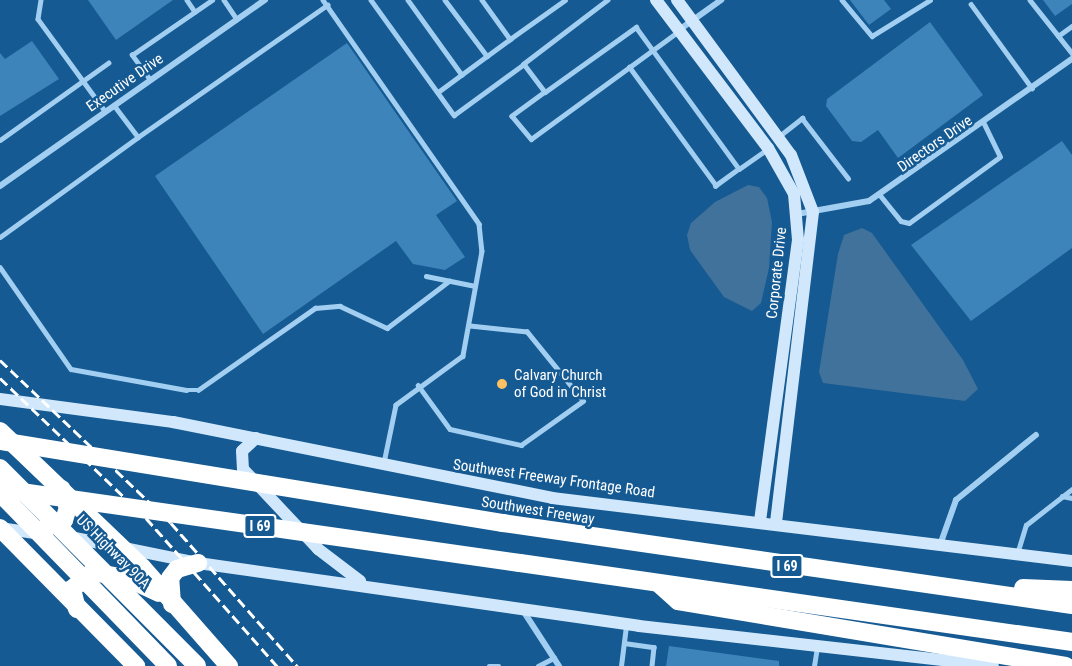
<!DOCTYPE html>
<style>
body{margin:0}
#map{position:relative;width:1072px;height:666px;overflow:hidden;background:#155a92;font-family:"Roboto Condensed",sans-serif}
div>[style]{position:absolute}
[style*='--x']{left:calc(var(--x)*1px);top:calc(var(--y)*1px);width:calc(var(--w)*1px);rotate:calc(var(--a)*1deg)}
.water>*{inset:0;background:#41729b}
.building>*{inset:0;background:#3d84ba}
.lane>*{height:4.5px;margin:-2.25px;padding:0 2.25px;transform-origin:2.25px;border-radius:2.25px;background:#a2cff1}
.street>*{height:6px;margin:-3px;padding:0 3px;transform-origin:3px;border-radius:3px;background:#a2cff1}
.secondary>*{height:12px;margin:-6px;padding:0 6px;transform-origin:6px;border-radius:6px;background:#d1e8fc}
.highway>*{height:18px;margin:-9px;padding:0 9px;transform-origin:9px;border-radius:9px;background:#fff}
.rail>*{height:3px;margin-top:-1.5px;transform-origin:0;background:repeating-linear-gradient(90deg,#fff 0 10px,transparent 0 14.5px)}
.highway-bridge>*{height:18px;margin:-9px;padding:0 9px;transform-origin:9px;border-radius:9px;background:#fff}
.dots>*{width:16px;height:16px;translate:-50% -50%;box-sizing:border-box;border:3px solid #155a92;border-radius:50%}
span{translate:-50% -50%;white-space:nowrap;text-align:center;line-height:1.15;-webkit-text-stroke:5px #155a92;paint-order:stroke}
.shield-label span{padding:2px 4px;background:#155a92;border:2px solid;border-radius:4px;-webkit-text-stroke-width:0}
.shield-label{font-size:14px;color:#fff;font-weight:700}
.street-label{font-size:15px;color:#fff}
.poi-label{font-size:15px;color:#fff}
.left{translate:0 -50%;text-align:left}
</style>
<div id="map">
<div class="water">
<div style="clip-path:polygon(748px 185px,759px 187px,767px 198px,772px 222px,769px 268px,761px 303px,752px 311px,724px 297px,690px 250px,687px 235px,691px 223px,715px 202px)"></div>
<div style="clip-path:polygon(862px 228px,872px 233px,963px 360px,978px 389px,965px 401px,823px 383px,819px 372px,838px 254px,844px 235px)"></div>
</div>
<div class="building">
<div style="clip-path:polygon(88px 0,173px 0,116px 40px)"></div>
<div style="clip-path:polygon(850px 0,884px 0,891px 9px,869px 25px)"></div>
<div style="clip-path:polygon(1043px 0,1072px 0,1072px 4px,1055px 16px)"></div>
<div style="clip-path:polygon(930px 22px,983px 95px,898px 158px,878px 130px,861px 142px,852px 141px,826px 106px,827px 99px)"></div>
<div style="clip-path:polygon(32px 41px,59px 79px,0 116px,0 53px,5px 59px)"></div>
<div style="clip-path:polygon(347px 43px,457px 201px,436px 215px,465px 257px,445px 270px,413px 264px,396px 241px,263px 334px,155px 176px)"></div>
<div style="clip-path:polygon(1062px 141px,1072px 155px,1072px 248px,971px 321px,911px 245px)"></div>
<div style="clip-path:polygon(669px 646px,779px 661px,779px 666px,666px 666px)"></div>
</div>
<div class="lane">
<div style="--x:41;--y:0;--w:19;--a:99"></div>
<div style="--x:38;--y:19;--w:114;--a:53.9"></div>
<div style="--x:187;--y:0;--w:14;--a:56"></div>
<div style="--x:224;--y:0;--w:23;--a:56"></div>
<div style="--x:323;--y:0;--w:273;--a:55.1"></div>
<div style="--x:479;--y:224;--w:27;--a:84"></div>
<div style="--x:482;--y:251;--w:107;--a:100.3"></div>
<div style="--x:463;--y:356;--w:83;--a:143.8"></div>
<div style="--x:396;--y:405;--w:59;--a:101.7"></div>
<div style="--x:371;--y:0;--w:142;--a:54.2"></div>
<div style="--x:454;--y:115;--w:87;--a:-36.1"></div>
<div style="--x:408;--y:0;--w:92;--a:54.2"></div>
<div style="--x:445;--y:0;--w:70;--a:53.1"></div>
<div style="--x:487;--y:56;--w:29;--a:-36"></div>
<div style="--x:482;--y:0;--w:48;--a:54.3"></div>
<div style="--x:510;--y:39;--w:67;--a:-35.3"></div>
<div style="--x:608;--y:0;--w:106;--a:142.7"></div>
<div style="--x:524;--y:64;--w:35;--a:53"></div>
<div style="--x:545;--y:92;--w:41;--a:144"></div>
<div style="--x:512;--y:116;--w:30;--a:50"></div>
<div style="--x:531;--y:139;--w:183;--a:-36.1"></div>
<div style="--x:842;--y:0;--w:47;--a:50.2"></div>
<div style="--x:872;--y:36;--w:68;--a:-31.8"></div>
<div style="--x:1030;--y:0;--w:68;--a:51.6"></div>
<div style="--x:971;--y:4;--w:104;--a:54"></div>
<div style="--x:1058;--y:36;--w:17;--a:-36"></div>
<div style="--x:150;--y:80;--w:31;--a:-126"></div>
<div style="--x:132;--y:55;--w:97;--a:-34.5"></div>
<div style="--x:438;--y:92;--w:61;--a:-36.3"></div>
<div style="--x:545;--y:92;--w:112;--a:-35.5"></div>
<div style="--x:636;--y:27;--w:175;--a:54"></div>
<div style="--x:739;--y:169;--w:29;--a:144"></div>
<div style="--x:716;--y:186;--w:147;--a:-126.2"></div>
<div style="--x:114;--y:105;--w:40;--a:53"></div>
<div style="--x:138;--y:137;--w:231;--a:-34.9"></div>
<div style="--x:778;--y:137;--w:31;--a:-38"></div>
<div style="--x:802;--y:118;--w:76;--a:52.5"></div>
<div style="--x:0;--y:140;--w:133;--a:-35.5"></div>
<div style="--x:739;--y:169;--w:33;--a:-35"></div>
<div style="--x:880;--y:195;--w:33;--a:51"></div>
<div style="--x:901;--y:221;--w:8;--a:14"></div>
<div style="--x:909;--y:223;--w:112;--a:-36"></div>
<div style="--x:1000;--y:157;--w:37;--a:-116"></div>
<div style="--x:0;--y:237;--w:170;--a:-35.9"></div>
<div style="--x:0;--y:267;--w:124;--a:55.2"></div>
<div style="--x:71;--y:369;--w:117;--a:10.3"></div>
<div style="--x:186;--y:390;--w:12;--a:0"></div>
<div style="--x:198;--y:390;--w:143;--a:-35"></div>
<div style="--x:315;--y:308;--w:25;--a:-5"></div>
<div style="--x:340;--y:306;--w:52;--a:25.1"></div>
<div style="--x:387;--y:328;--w:78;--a:-37.2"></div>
<div style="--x:426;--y:276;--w:50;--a:11.5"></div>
<div style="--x:418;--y:385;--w:54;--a:54"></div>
<div style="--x:450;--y:429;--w:73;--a:12.7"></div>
<div style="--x:521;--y:445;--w:76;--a:-35.4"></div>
<div style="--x:583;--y:401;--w:89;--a:-129.1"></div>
<div style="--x:527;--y:332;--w:57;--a:-174"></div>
<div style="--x:1062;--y:496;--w:10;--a:11"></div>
<div style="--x:1017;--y:554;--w:30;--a:-73"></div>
<div style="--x:1026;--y:525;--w:58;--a:-38"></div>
<div style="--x:624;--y:643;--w:30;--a:8"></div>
<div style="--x:654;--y:647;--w:19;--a:96"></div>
<div style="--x:489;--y:666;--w:10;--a:0"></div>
<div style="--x:538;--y:666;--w:18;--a:-27"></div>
<div style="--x:621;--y:666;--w:40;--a:-82.9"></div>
<div style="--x:814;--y:666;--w:20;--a:-81"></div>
</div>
<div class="street">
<div style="--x:679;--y:30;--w:52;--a:-35.5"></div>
<div style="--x:0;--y:186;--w:324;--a:-35.1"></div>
<div style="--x:797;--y:214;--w:73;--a:-10.2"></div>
<div style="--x:869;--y:201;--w:248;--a:-35"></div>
<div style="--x:940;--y:545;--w:48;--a:-70.4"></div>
<div style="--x:956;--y:500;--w:103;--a:-39.1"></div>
<div style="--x:522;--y:609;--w:68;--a:57"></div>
</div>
<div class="secondary">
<div style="--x:656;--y:0;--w:186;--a:52.9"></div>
<div style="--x:768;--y:148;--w:53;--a:60.5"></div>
<div style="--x:794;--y:194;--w:46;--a:85"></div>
<div style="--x:798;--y:240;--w:284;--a:97.7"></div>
<div style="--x:677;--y:0;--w:192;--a:53.7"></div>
<div style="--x:791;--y:155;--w:61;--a:68.9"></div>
<div style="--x:813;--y:212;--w:312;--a:96.8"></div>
<div style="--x:0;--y:399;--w:175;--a:7.6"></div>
<div style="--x:173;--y:422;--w:387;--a:11.3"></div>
<div style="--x:552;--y:498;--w:524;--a:6.91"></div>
<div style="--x:256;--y:438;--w:19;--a:137"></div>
<div style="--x:242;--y:451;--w:18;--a:87"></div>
<div style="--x:243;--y:469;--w:110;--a:46.8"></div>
<div style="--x:318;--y:549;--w:53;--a:37.3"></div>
<div style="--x:0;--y:528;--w:40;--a:8.5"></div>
<div style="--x:70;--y:537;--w:131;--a:11.5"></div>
<div style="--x:198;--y:563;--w:445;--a:8.1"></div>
<div style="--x:639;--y:626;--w:356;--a:6.4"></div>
</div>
<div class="highway">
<div style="--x:0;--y:431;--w:197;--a:43.8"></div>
<div style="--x:142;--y:567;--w:132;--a:48.7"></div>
<div style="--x:503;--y:523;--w:575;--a:8.2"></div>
<div style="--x:0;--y:528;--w:194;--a:45.4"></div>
<div style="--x:43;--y:529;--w:23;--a:-23"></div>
<div style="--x:64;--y:520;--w:13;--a:-72"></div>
<div style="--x:68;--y:508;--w:20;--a:-108"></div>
<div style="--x:520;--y:563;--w:558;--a:8.14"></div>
<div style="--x:658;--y:583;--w:27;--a:42"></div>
<div style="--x:678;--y:601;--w:393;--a:9.5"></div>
<div style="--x:1023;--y:588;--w:49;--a:2.3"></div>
<div style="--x:172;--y:604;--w:26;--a:-94"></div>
<div style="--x:170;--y:578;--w:11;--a:-52"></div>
<div style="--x:177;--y:569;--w:22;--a:-16"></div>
<div style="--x:77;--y:609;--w:21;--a:-104"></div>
<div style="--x:72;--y:589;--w:26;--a:-40"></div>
<div style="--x:92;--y:572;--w:36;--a:10"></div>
<div style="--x:127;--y:578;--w:35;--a:25"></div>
</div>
<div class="rail">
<div style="--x:0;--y:360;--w:236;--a:43.6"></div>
<div style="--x:171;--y:523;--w:191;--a:48.6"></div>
<div style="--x:0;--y:378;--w:202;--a:43.8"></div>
<div style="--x:146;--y:518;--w:198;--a:48.5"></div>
</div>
<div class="highway-bridge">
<div style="--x:0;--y:441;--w:510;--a:9.26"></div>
<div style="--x:0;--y:468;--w:279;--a:45.1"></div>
<div style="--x:0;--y:489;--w:525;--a:8.1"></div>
<div style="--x:0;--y:493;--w:241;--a:45.8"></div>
</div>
<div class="dots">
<div style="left:502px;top:384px;background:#ffc063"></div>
</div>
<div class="shield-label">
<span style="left:260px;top:526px">I 69</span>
<span style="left:787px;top:566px">I 69</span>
</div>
<div class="street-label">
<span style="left:125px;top:83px;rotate:-35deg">Executive Drive</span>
<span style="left:935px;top:144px;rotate:-35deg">Directors Drive</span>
<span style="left:777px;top:273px;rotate:-84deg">Corporate Drive</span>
<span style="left:554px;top:479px;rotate:8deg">Southwest Freeway Frontage Road</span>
<span style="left:538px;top:511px;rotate:9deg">Southwest Freeway</span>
<span style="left:113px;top:552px;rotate:45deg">US Highway 90A</span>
</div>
<div class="poi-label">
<span class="left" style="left:514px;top:384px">Calvary Church<br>of God in Christ</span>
</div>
</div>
